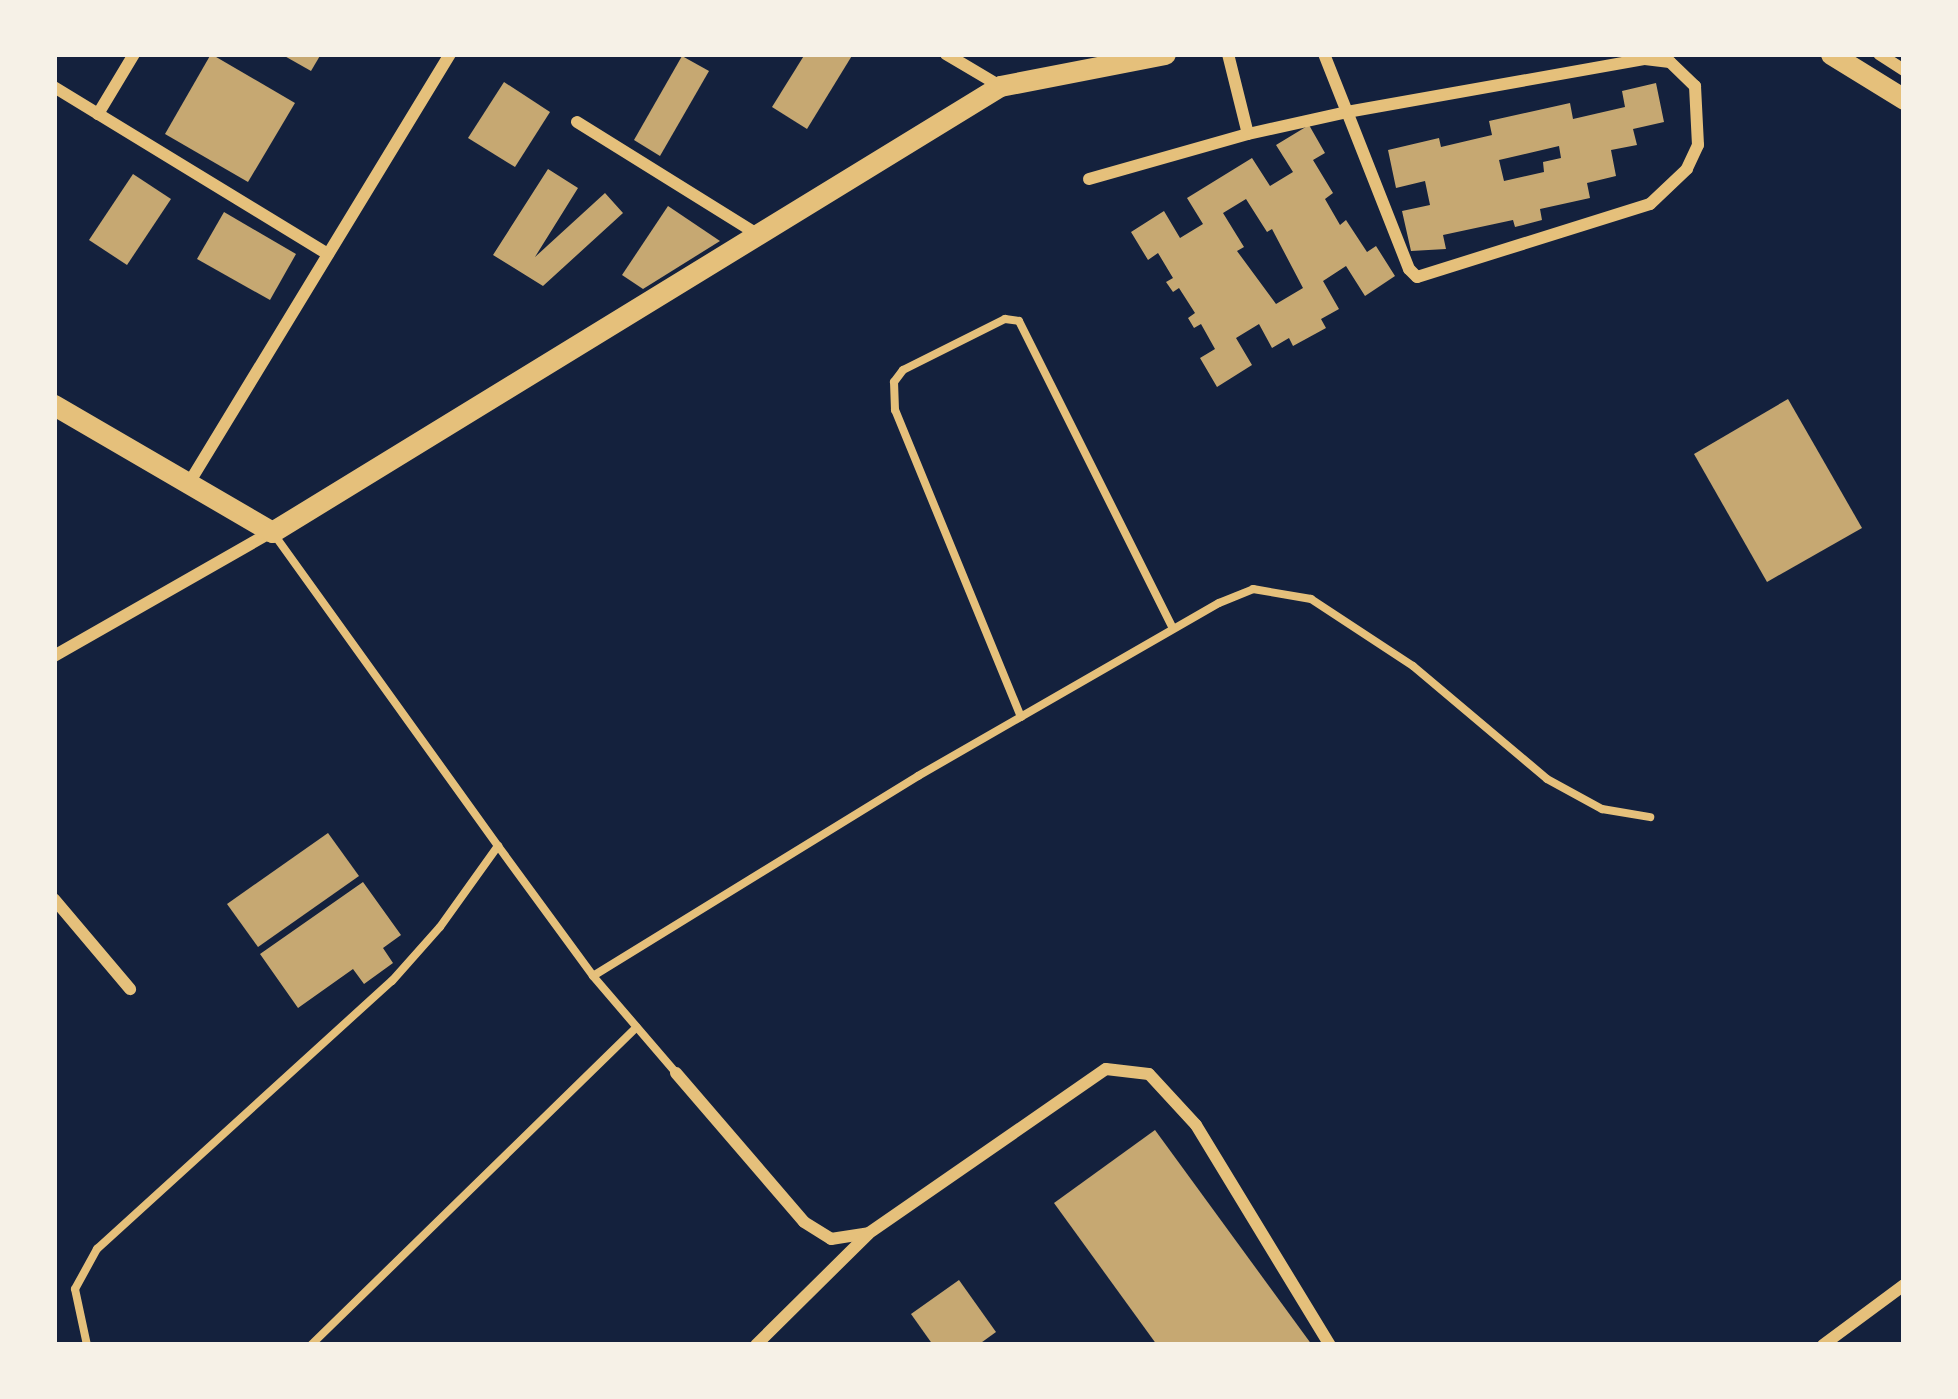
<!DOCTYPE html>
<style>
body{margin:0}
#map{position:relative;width:1958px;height:1399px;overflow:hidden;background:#14213d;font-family:"DM Sans",sans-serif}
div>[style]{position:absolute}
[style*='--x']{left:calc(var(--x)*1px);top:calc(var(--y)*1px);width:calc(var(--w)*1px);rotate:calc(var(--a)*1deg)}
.building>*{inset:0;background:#c6a872}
.service>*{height:8px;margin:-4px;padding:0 4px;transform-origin:4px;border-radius:4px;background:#e5c07b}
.minor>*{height:12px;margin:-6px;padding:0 6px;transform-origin:6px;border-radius:6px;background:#e5c07b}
.tertiary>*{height:21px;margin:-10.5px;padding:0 10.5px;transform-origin:10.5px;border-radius:10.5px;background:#e5c07b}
span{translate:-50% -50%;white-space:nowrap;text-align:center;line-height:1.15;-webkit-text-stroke:9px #f6f1e7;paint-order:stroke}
.frame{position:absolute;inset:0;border:57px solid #f6f1e7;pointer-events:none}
</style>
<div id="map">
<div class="building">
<div style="clip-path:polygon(211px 54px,295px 103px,248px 182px,165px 134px)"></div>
<div style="clip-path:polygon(281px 54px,321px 54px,311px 71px)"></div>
<div style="clip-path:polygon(805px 54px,853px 54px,807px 129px,772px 107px)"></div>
<div style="clip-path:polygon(682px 56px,709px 71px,660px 156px,634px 140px)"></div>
<div style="clip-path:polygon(504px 82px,550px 112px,515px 167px,468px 138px)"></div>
<div style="clip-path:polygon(evenodd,1656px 83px,1664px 122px,1633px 129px,1637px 145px,1611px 150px,1616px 176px,1587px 183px,1590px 198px,1540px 209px,1542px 220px,1515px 227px,1513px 220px,1443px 235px,1446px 249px,1411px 251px,1402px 211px,1430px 205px,1425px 181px,1396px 188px,1388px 150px,1439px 138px,1441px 147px,1492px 135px,1489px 121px,1570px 103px,1573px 119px,1625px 107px,1622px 91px,1656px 83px,1559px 146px,1561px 158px,1543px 162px,1544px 172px,1504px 181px,1499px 160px,1559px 146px)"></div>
<div style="clip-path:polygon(evenodd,1309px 125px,1325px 153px,1313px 160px,1333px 193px,1325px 199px,1340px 225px,1346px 220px,1367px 252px,1376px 246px,1395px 276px,1365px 296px,1346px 266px,1323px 281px,1339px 309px,1321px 319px,1326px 328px,1293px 346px,1289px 338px,1272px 348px,1259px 324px,1236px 338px,1252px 365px,1217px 387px,1200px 358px,1215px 349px,1201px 324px,1194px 328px,1188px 318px,1195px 313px,1179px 288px,1173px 292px,1166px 282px,1173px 278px,1158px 253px,1148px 260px,1131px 232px,1164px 211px,1180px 238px,1203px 224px,1187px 198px,1252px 158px,1270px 186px,1293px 172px,1276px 145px,1309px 125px,1246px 199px,1267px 232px,1272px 229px,1303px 288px,1276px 304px,1237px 251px,1244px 247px,1223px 213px,1246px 199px)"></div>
<div style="clip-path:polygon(548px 169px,578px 188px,535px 257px,605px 193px,623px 213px,543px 286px,493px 255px)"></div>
<div style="clip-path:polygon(133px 174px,171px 199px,127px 265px,89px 240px)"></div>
<div style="clip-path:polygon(668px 206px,720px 241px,643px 289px,622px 275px)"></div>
<div style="clip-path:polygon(224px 212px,296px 254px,270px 300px,197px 259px)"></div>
<div style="clip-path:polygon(1788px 399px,1862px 528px,1767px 582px,1694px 454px)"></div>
<div style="clip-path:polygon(328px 833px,359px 876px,258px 947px,227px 904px)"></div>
<div style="clip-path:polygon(363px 882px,401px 935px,383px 948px,393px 963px,364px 984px,353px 969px,298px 1008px,260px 954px)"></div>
<div style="clip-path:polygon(1155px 1130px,1312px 1345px,1157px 1345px,1054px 1203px)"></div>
<div style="clip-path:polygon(959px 1280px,996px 1332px,978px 1345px,933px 1345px,911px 1314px)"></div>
</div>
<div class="service">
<div style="--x:1021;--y:717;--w:332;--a:-112.3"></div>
<div style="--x:895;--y:410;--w:28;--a:-92"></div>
<div style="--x:894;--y:382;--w:15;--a:-53"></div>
<div style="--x:903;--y:370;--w:114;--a:-26.6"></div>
<div style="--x:1005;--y:319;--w:14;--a:8"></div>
<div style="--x:1019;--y:321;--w:344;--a:63.4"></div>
<div style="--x:498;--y:846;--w:161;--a:53.8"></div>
<div style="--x:593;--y:976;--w:128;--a:49.4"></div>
<div style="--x:593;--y:976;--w:382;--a:-31.6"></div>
<div style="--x:918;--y:776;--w:347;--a:-29.9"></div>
<div style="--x:1219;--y:603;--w:37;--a:-22"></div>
<div style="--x:1253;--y:589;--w:59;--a:9.8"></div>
<div style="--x:1311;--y:599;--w:122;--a:33.3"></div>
<div style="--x:1413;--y:666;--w:175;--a:40.1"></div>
<div style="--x:1547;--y:779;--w:63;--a:28.6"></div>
<div style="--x:1602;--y:809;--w:49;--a:9.5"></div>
<div style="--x:87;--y:1345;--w:57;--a:-102.1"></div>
<div style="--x:75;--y:1289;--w:46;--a:-61.2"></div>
<div style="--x:97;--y:1249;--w:399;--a:-42.3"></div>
<div style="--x:392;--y:981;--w:72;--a:-48.4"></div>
<div style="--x:440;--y:927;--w:100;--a:-54.4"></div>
<div style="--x:498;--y:846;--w:387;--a:-125.7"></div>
<div style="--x:311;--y:1345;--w:455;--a:-44.3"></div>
</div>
<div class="minor">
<div style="--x:946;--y:54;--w:63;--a:30.7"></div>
<div style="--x:1228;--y:54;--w:82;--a:76"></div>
<div style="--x:1248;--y:134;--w:101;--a:-12.5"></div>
<div style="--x:1347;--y:112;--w:303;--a:-10.1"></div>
<div style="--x:1645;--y:59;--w:25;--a:7"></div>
<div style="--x:1670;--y:62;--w:35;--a:44"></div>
<div style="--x:1695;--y:86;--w:59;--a:87.1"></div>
<div style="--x:1698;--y:145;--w:26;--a:115"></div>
<div style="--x:1687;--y:169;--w:51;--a:136.6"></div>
<div style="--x:1650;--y:204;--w:244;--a:162.6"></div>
<div style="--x:1417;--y:277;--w:11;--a:-135"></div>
<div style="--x:1409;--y:269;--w:169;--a:-111.5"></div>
<div style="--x:1347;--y:112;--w:62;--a:-111.6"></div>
<div style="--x:1879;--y:54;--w:30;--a:33"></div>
<div style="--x:54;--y:87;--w:321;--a:31.4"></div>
<div style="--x:98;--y:114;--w:70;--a:-59"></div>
<div style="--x:577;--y:122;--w:212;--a:31.9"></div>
<div style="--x:1089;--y:179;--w:165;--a:-15.8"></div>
<div style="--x:189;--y:483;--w:502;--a:-58.68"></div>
<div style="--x:54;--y:656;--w:250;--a:-29.7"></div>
<div style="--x:54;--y:899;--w:118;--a:49.8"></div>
<div style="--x:676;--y:1073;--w:196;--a:49.3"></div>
<div style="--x:804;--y:1222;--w:32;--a:32"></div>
<div style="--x:831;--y:1239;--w:38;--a:-9"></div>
<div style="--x:869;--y:1233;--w:288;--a:-34.7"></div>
<div style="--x:1106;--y:1069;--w:43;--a:6.6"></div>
<div style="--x:1149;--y:1074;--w:69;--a:47.3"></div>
<div style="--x:1196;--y:1125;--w:258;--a:58.7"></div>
<div style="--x:756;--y:1345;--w:158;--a:-44.7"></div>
<div style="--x:1823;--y:1345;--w:101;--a:-36.5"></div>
</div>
<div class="tertiary">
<div style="--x:1831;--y:54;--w:86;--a:31.7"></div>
<div style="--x:54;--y:405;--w:252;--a:30.2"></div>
<div style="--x:272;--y:532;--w:854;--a:-31.49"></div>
<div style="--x:1000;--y:86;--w:168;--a:-11"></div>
</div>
<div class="frame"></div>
</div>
